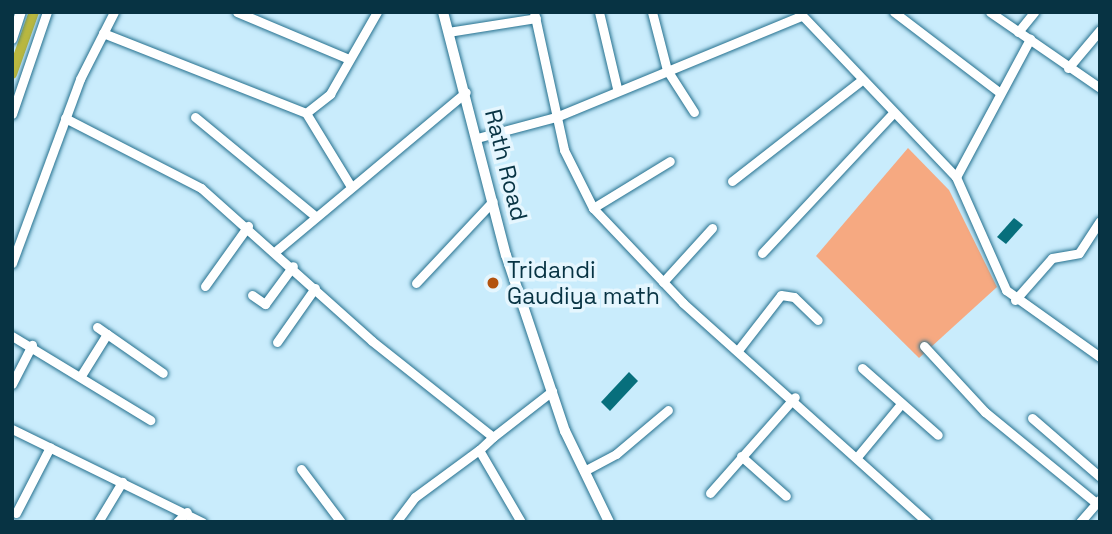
<!DOCTYPE html>
<style>
body{margin:0}
#map{position:relative;width:1112px;height:534px;overflow:hidden;background:#c9ecfc;font-family:"Space Grotesk",sans-serif}
div>[style]{position:absolute}
[style*='--x']{left:calc(var(--x)*1px);top:calc(var(--y)*1px);width:calc(var(--w)*1px);rotate:calc(var(--a)*1deg)}
.green>*{inset:0;background:#f6a981}
.canal>*{height:10px;margin:-5px;padding:0 5px;transform-origin:5px;border-radius:5px;background:#bab83f}
.building>*{inset:0;background:#076f7c}
.roads{filter:drop-shadow(0 0 2px #25708e) drop-shadow(0 0 2px #25708e)}
.minor>*{height:9px;margin:-4.5px;padding:0 4.5px;transform-origin:4.5px;border-radius:4.5px;background:#fff}
.tertiary>*{height:10px;margin:-5px;padding:0 5px;transform-origin:5px;border-radius:5px;background:#fff}
.dots>*{width:19px;height:19px;translate:-50% -50%;box-sizing:border-box;border:4px solid #e5f6fe;border-radius:50%}
span{translate:-50% -50%;white-space:nowrap;text-align:center;line-height:1.15;-webkit-text-stroke:7px #e5f6fe;paint-order:stroke}
.street-label{font-size:23px;color:#073343}
.poi-label{font-size:23px;color:#073343}
.left{translate:0 -50%;text-align:left}
.frame{position:absolute;inset:0;border:14px solid #073343;pointer-events:none}
</style>
<div id="map">
<div class="green">
<div style="clip-path:polygon(908px 148px,949px 190px,997px 287px,919px 358px,816px 256px)"></div>
</div>
<div class="canal">
<div style="--x:12;--y:74;--w:66;--a:-70.5"></div>
</div>
<div class="building">
<div style="clip-path:polygon(1014px 218px,1023px 225px,1006px 244px,997px 237px)"></div>
<div style="clip-path:polygon(629px 372px,638px 381px,610px 411px,601px 402px)"></div>
</div>
<div class="roads">
<div class="minor">
<div style="--x:237;--y:12;--w:121;--a:22.8"></div>
<div style="--x:534;--y:12;--w:141;--a:77.7"></div>
<div style="--x:564;--y:150;--w:65;--a:63.4"></div>
<div style="--x:593;--y:208;--w:131;--a:46.5"></div>
<div style="--x:683;--y:303;--w:328;--a:41.9"></div>
<div style="--x:599;--y:12;--w:78;--a:76.7"></div>
<div style="--x:652;--y:12;--w:60;--a:75.5"></div>
<div style="--x:667;--y:70;--w:50;--a:57.3"></div>
<div style="--x:799;--y:12;--w:228;--a:46.4"></div>
<div style="--x:956;--y:177;--w:124;--a:66.1"></div>
<div style="--x:1006;--y:290;--w:115;--a:35.5"></div>
<div style="--x:894;--y:12;--w:132;--a:37.3"></div>
<div style="--x:990;--y:12;--w:134;--a:34.6"></div>
<div style="--x:448;--y:32;--w:89;--a:-9"></div>
<div style="--x:1018;--y:32;--w:26;--a:-51"></div>
<div style="--x:103;--y:33;--w:218;--a:21.5"></div>
<div style="--x:306;--y:113;--w:31;--a:-38"></div>
<div style="--x:330;--y:94;--w:95;--a:-60.2"></div>
<div style="--x:1068;--y:68;--w:50;--a:-49.9"></div>
<div style="--x:306;--y:113;--w:84;--a:58.6"></div>
<div style="--x:12;--y:114;--w:108;--a:-71.1"></div>
<div style="--x:195;--y:117;--w:154;--a:39.5"></div>
<div style="--x:65;--y:118;--w:153;--a:27.2"></div>
<div style="--x:201;--y:188;--w:229;--a:41.8"></div>
<div style="--x:372;--y:341;--w:154;--a:38.4"></div>
<div style="--x:493;--y:437;--w:19;--a:137"></div>
<div style="--x:477;--y:138;--w:82;--a:-14.9"></div>
<div style="--x:556;--y:117;--w:265;--a:-22.4"></div>
<div style="--x:956;--y:177;--w:157;--a:-61.8"></div>
<div style="--x:732;--y:181;--w:161;--a:-37.9"></div>
<div style="--x:593;--y:208;--w:90;--a:-31.4"></div>
<div style="--x:277;--y:250;--w:246;--a:-39.9"></div>
<div style="--x:762;--y:253;--w:192;--a:-46.9"></div>
<div style="--x:12;--y:263;--w:196;--a:-69.7"></div>
<div style="--x:80;--y:79;--w:75;--a:-63.1"></div>
<div style="--x:663;--y:282;--w:73;--a:-47.8"></div>
<div style="--x:416;--y:283;--w:112;--a:-46.8"></div>
<div style="--x:205;--y:286;--w:74;--a:-54.4"></div>
<div style="--x:252;--y:295;--w:16;--a:35"></div>
<div style="--x:265;--y:304;--w:47;--a:-53.6"></div>
<div style="--x:1015;--y:300;--w:56;--a:-48.6"></div>
<div style="--x:1052;--y:258;--w:27;--a:-10"></div>
<div style="--x:1079;--y:253;--w:38;--a:-57"></div>
<div style="--x:97;--y:327;--w:12;--a:35"></div>
<div style="--x:12;--y:336;--w:162;--a:31.3"></div>
<div style="--x:277;--y:342;--w:66;--a:-54.9"></div>
<div style="--x:924;--y:346;--w:90;--a:47.3"></div>
<div style="--x:985;--y:412;--w:144;--a:39.3"></div>
<div style="--x:739;--y:349;--w:68;--a:-52.1"></div>
<div style="--x:781;--y:295;--w:13;--a:9"></div>
<div style="--x:794;--y:297;--w:33;--a:44"></div>
<div style="--x:862;--y:368;--w:101;--a:41.4"></div>
<div style="--x:82;--y:374;--w:47;--a:-58"></div>
<div style="--x:107;--y:334;--w:68;--a:34.9"></div>
<div style="--x:12;--y:384;--w:44;--a:-62.9"></div>
<div style="--x:1032;--y:418;--w:90;--a:40.9"></div>
<div style="--x:12;--y:429;--w:212;--a:26.1"></div>
<div style="--x:493;--y:437;--w:75;--a:-37.9"></div>
<div style="--x:741;--y:456;--w:60;--a:41.6"></div>
<div style="--x:857;--y:457;--w:69;--a:-50.3"></div>
<div style="--x:301;--y:469;--w:66;--a:53"></div>
<div style="--x:584;--y:471;--w:36;--a:-28"></div>
<div style="--x:616;--y:454;--w:68;--a:-40.2"></div>
<div style="--x:710;--y:493;--w:128;--a:-48.5"></div>
<div style="--x:16;--y:513;--w:74;--a:-62.7"></div>
<div style="--x:98;--y:522;--w:47;--a:-59"></div>
<div style="--x:177;--y:522;--w:14;--a:-45"></div>
<div style="--x:396;--y:522;--w:31;--a:-53"></div>
<div style="--x:415;--y:497;--w:79;--a:-36.3"></div>
<div style="--x:479;--y:450;--w:83;--a:59.7"></div>
<div style="--x:1080;--y:522;--w:29;--a:-49"></div>
</div>
<div class="tertiary">
<div style="--x:443;--y:12;--w:251;--a:75.5"></div>
<div style="--x:506;--y:255;--w:186;--a:71.5"></div>
<div style="--x:565;--y:431;--w:101;--a:64.2"></div>
<div style="--x:12;--y:39;--w:28;--a:-72"></div>
</div>
</div>
<div class="dots">
<div style="left:493px;top:283px;background:#b3530f"></div>
</div>
<div class="street-label">
<span style="left:506px;top:165px;rotate:76deg">Rath Road</span>
</div>
<div class="poi-label">
<span class="left" style="left:507px;top:283px">Tridandi<br>Gaudiya math</span>
</div>
<div class="frame"></div>
</div>
